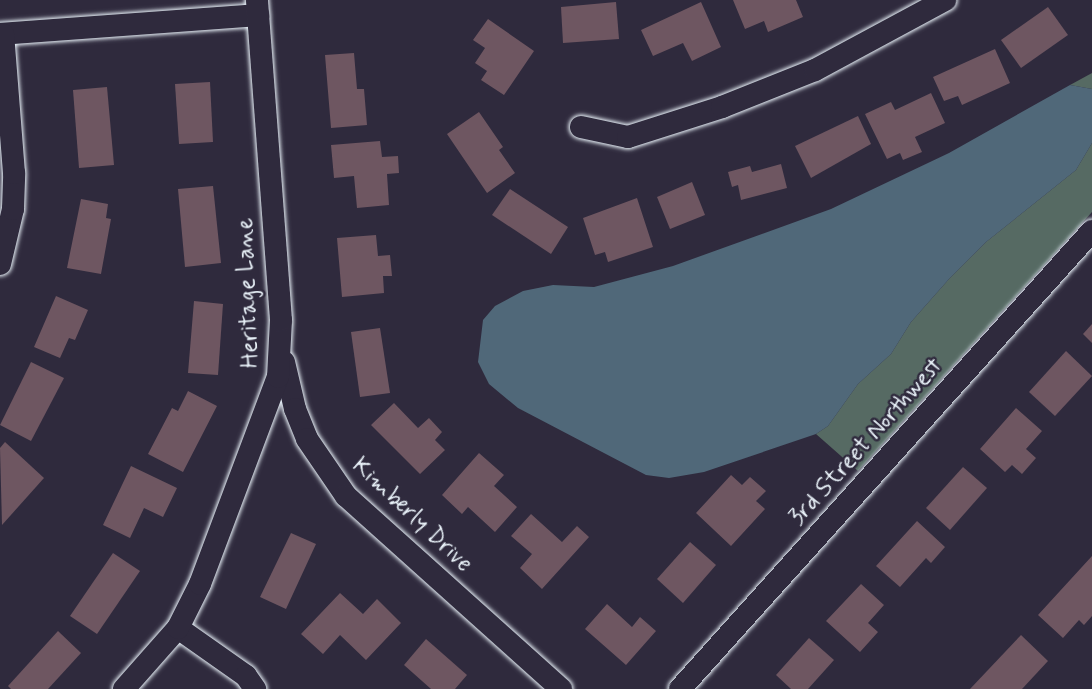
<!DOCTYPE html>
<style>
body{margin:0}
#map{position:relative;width:1092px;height:689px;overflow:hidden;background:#2f2a3d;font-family:Mynerve,sans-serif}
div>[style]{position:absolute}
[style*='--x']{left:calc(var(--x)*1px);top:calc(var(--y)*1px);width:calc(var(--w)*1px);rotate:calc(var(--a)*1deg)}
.green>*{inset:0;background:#566a63}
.water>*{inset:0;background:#506879}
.building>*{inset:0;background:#6e5661}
.roads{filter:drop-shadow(0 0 2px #e8f1f8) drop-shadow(0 0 2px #e8f1f8)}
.minor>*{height:22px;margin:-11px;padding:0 11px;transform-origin:11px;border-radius:11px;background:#2f2a3d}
span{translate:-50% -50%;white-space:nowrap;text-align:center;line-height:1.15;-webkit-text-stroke:5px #2f2a3d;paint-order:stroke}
.street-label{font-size:24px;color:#e8f1f8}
</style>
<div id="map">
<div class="green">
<div style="clip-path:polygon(1092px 73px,1092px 89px,1070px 85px)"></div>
<div style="clip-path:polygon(1092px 143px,1092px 212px,858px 471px,816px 434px,828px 426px,858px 384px,891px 354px,911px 322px,949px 279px,986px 242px,1076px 170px)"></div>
</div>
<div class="water">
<div style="clip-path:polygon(1070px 85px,1092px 89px,1092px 143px,1076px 170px,986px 242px,949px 279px,911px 322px,891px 354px,858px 384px,828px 426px,816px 434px,704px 472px,669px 478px,646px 475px,518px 408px,489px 384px,478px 362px,483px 320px,495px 306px,523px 291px,553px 285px,594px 287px,673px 266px,831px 209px,949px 153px)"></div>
</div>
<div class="building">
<div style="clip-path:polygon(733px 0,796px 0,803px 17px,768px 32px,764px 21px,745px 29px)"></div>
<div style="clip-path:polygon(616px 2px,619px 39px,563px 43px,561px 7px)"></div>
<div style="clip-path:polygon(701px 2px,721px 47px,692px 61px,683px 43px,653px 56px,641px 30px)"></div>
<div style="clip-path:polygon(1048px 7px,1068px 35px,1021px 68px,1001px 40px)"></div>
<div style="clip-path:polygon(488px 19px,534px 51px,504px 95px,481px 80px,487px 71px,475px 63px,485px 48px,473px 40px)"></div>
<div style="clip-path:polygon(995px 49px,1010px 83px,962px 105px,958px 96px,944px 101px,933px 77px)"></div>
<div style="clip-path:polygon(354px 53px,357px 89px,364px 89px,367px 125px,331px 128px,325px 55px)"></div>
<div style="clip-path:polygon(210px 82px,213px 142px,179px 144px,175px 84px)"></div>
<div style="clip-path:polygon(107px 87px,114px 165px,79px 168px,73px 90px)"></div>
<div style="clip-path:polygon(931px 93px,945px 123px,915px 137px,922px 152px,903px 160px,900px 153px,887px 159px,865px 114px,891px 102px,895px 110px)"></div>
<div style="clip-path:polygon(479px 112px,503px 147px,499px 150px,515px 173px,487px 193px,447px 134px)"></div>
<div style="clip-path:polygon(858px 116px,871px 144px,811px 178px,795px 146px)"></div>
<div style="clip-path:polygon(380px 141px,382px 157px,398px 156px,399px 173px,387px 174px,389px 205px,357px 208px,354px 176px,334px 178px,331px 145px)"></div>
<div style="clip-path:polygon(781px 164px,787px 188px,741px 200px,738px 185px,732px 187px,728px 172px,750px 166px,752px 172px)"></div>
<div style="clip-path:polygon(692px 182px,705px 215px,670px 229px,657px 197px)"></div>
<div style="clip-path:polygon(213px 186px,221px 263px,185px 267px,178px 189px)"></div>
<div style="clip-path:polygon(510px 189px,568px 227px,551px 254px,492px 215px)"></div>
<div style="clip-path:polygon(637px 198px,653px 247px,608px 262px,605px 252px,595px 255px,583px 218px)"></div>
<div style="clip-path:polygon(81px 199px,108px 204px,106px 218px,111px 219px,101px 274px,67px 268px)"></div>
<div style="clip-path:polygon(376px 235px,378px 256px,390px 255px,392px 276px,383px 276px,384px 293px,342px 297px,337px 238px)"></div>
<div style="clip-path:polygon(56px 296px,88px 310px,75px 340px,69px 338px,60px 358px,34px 347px)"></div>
<div style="clip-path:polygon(194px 301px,223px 304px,218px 375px,188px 373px)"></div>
<div style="clip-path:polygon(1092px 324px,1092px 343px,1083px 334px)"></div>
<div style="clip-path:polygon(380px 328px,390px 393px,360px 397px,351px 332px)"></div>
<div style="clip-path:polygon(1066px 351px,1092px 376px,1055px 416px,1029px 392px)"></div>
<div style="clip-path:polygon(31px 362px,64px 378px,31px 441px,0 425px)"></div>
<div style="clip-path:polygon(188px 391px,217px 406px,183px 472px,148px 454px,172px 408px,178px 411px)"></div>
<div style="clip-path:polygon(394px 403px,418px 428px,429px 418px,442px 432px,435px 440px,445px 450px,420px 474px,371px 425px)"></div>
<div style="clip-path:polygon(1016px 408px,1042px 431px,1026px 449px,1036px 458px,1022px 474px,1012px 465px,1005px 472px,980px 449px)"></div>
<div style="clip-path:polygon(5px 442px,44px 478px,2px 525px,0 448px)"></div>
<div style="clip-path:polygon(479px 453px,504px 475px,494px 486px,517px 507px,495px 532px,468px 507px,462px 514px,442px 495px)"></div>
<div style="clip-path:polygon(131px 466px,177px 488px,163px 517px,144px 508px,130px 538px,103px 525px)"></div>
<div style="clip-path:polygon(963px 467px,987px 488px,950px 530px,926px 508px)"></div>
<div style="clip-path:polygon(731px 475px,742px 485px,750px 477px,766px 491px,756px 501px,765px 509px,731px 546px,696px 513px)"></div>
<div style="clip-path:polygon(531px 514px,562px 542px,577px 526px,589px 537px,542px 589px,520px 568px,532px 554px,511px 536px)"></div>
<div style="clip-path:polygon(917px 521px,945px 547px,931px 563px,926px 558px,900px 587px,876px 566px)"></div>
<div style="clip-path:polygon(291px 533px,316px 544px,286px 609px,260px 597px)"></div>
<div style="clip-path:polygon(690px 542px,716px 565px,683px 603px,657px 579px)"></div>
<div style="clip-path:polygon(113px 553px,140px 571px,97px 634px,70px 616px)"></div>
<div style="clip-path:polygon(1092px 556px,1092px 616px,1084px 625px,1079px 620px,1063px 638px,1038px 615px)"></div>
<div style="clip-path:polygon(861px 584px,884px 605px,868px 623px,878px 632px,860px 652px,826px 621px)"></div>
<div style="clip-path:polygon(340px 593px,363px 614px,377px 599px,401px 623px,366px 660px,340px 635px,323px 654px,301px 634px)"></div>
<div style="clip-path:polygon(607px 604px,632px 627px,640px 617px,656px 631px,626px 665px,585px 629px)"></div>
<div style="clip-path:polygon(58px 631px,81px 653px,48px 689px,11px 689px,8px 686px)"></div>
<div style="clip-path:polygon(1021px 635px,1048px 661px,1022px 689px,970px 689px)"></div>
<div style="clip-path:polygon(809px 638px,834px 660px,808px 689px,791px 689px,776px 675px)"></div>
<div style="clip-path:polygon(426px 639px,467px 675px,455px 689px,431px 689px,404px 665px)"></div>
</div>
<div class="roads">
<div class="minor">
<div style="--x:0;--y:34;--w:259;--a:-4.2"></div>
<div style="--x:581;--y:127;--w:48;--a:12"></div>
<div style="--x:628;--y:137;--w:99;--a:-17.7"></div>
<div style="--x:722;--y:107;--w:100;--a:-21.7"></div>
<div style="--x:815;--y:70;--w:148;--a:-28.3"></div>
<div style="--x:0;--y:264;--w:57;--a:-76.7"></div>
<div style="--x:13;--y:209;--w:36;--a:-88"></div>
<div style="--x:14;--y:173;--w:139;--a:-94.5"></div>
<div style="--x:284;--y:362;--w:48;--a:76.8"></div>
<div style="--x:295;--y:409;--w:32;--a:68"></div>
<div style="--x:307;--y:439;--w:69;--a:55.6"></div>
<div style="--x:346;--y:496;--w:289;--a:41.9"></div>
<div style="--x:178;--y:628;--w:83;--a:35.2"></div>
<div style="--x:246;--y:676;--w:16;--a:55"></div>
<div style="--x:124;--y:689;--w:81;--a:-48.5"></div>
<div style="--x:178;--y:628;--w:49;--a:-63.4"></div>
<div style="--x:200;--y:584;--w:221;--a:-69.4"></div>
<div style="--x:278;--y:377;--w:57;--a:-87"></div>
<div style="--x:281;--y:320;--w:321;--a:-94.3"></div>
<div style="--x:680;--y:689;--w:616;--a:-48.03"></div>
</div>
</div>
<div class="street-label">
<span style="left:248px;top:293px;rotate:-92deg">Heritage Lane</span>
<span style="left:866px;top:442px;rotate:-48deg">3rd Street Northwest</span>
<span style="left:412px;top:515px;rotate:43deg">Kimberly Drive</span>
</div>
</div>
